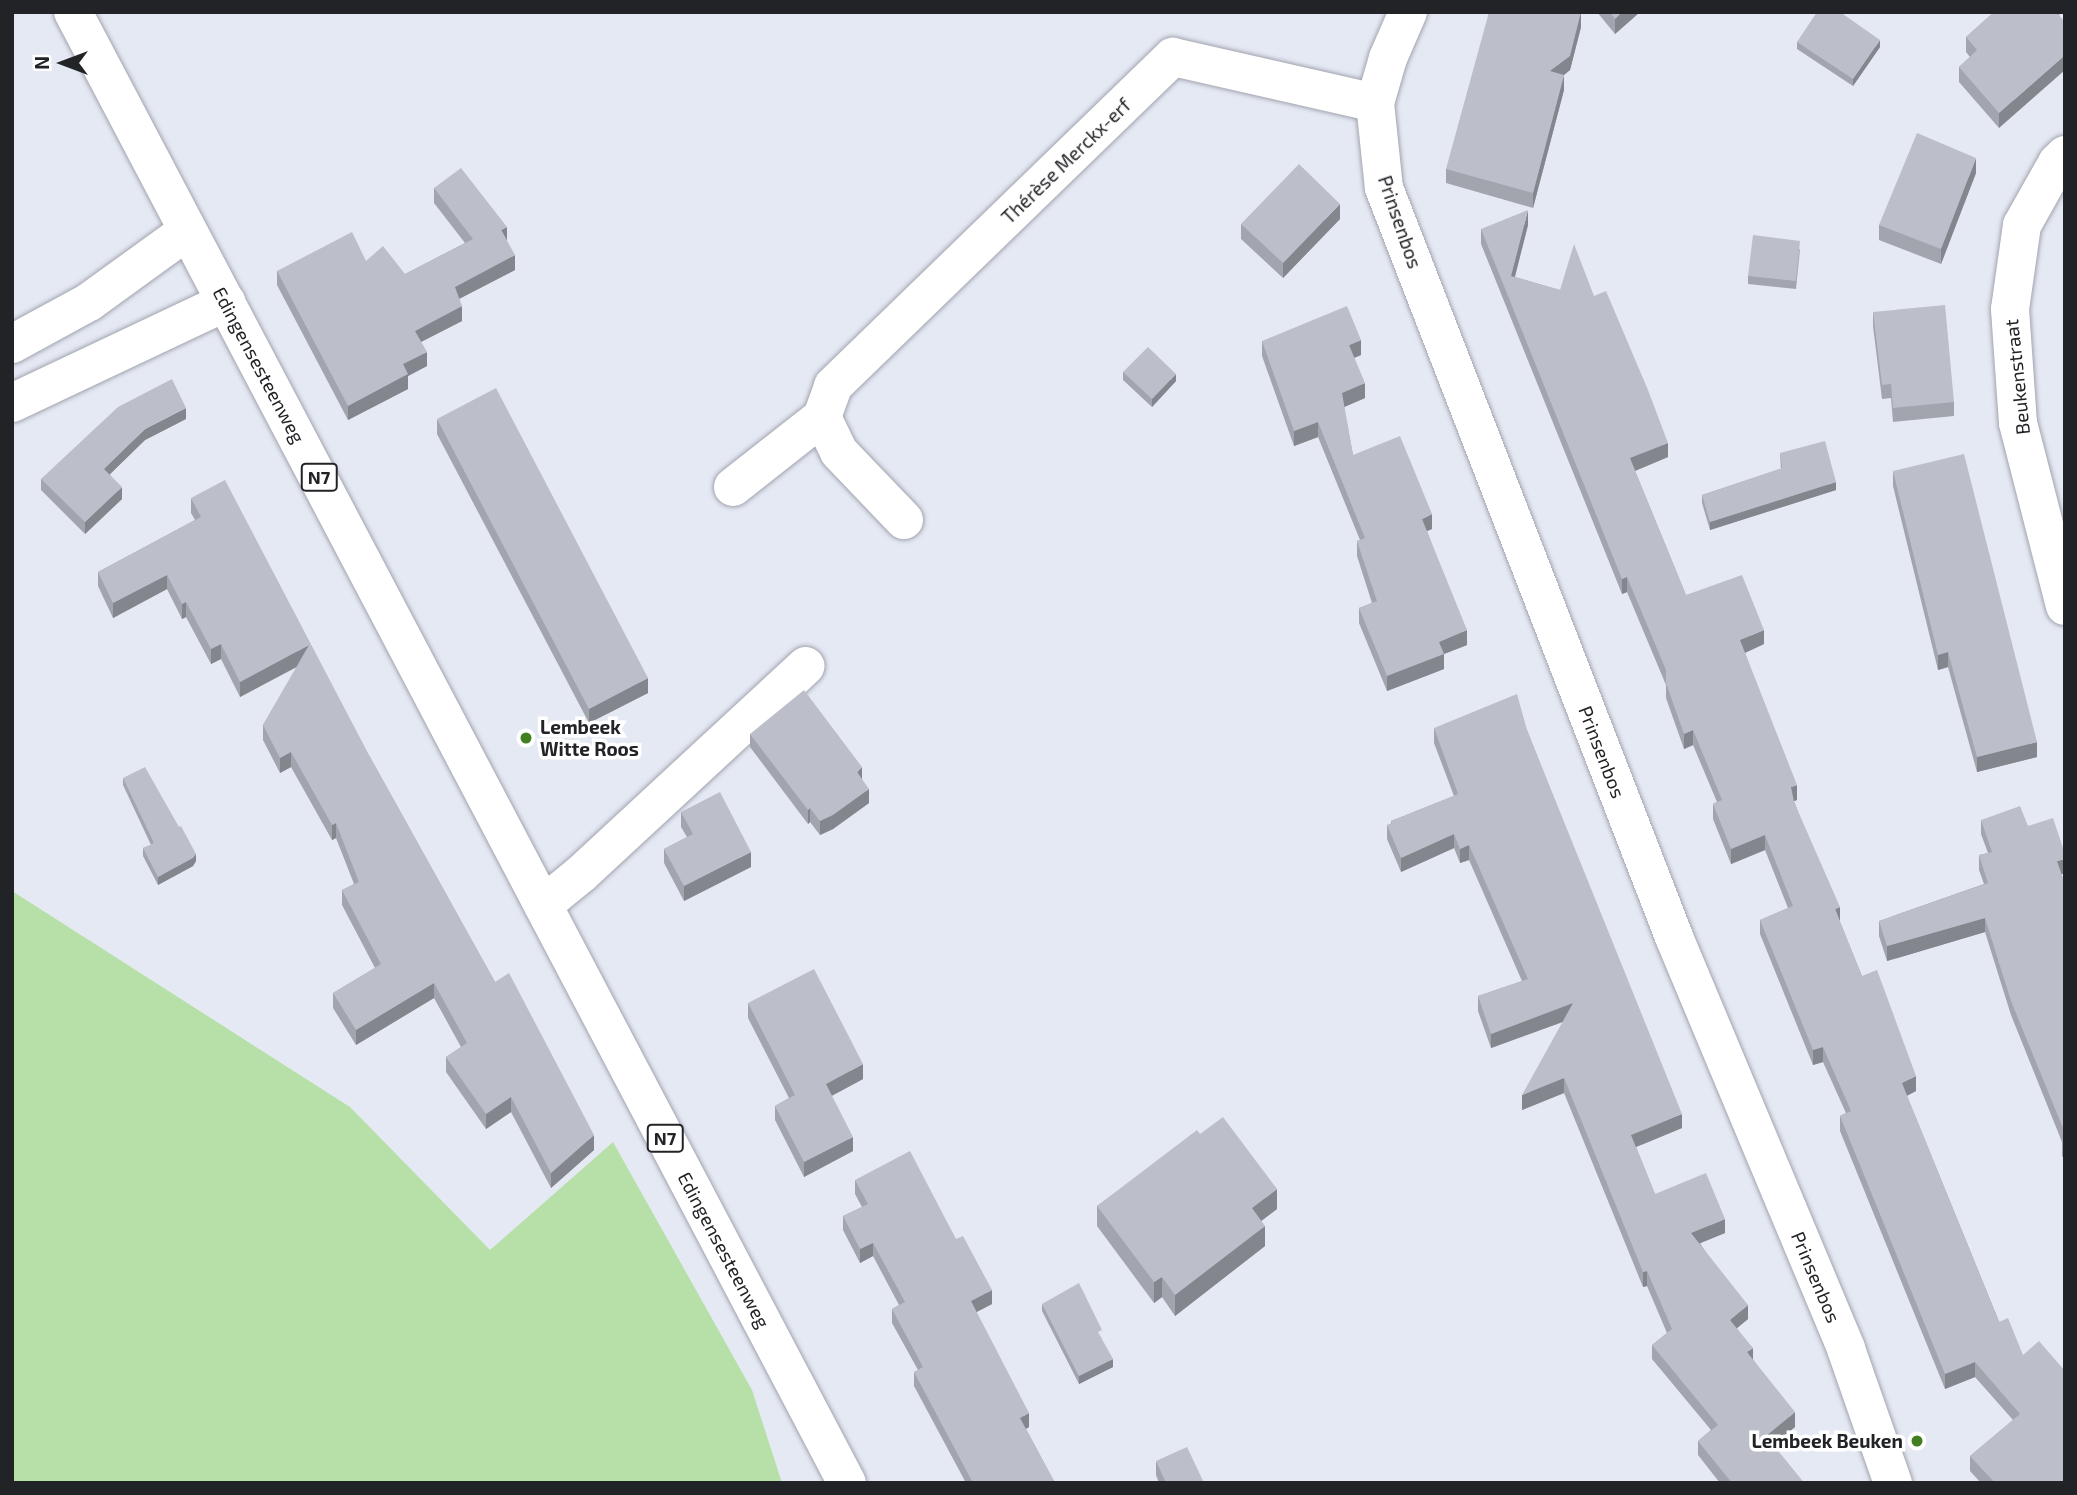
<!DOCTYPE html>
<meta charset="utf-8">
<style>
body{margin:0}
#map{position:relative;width:2077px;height:1495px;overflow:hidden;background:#e5e9f4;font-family:"Exo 2",sans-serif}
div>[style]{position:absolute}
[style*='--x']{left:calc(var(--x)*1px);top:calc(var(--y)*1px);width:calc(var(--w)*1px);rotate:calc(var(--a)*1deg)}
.green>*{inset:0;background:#b6e0a7}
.roads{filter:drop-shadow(0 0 2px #a1a4ae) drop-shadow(0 0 2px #a1a4ae)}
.minor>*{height:38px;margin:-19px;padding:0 19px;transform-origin:19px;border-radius:19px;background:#fff}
.major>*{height:38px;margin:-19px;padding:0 19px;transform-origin:19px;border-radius:19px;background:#fff}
.highway>*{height:38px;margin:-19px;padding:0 19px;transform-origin:19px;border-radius:19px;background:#fff}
.wall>*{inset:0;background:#a2a4ae}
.shaded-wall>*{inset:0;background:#84868d}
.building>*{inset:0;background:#bcbfca}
.dots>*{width:19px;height:19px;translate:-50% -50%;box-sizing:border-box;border:4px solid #fff;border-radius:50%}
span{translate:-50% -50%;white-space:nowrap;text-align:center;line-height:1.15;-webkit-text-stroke:7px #fff;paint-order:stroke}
.shield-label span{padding:2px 5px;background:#fff;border:2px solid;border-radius:5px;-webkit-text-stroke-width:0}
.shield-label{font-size:18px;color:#222327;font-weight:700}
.street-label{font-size:19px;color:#222327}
.poi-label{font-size:19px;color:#222327;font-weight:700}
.left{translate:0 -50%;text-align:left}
.right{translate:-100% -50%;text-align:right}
.frame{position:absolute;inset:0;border:14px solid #222327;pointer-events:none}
.north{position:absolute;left:28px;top:28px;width:70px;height:70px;-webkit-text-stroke:5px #fff;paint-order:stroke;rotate:270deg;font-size:19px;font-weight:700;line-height:28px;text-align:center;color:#222327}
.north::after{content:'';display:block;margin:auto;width:24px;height:32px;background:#222327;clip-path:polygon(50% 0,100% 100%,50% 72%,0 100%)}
</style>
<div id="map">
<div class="green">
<div style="clip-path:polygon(12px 891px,350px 1107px,490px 1250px,613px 1142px,752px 1390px,782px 1483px,12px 1483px)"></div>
</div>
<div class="roads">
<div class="minor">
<div style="--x:1408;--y:12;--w:50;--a:113.5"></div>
<div style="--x:1388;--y:58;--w:47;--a:106.1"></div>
<div style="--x:1375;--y:103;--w:85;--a:84"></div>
<div style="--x:1384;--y:188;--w:803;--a:68.83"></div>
<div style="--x:1674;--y:937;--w:446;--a:67.3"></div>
<div style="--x:1846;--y:1349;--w:142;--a:70.7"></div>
<div style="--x:2065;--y:155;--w:11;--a:135"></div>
<div style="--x:2057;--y:163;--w:71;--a:119.4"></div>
<div style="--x:2022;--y:225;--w:85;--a:98.1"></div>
<div style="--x:2010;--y:309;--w:114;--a:86"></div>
<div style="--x:2018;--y:423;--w:189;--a:75.6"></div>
<div style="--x:733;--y:487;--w:113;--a:-38.2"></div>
<div style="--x:904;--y:520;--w:94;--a:-133.7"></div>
<div style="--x:839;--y:452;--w:39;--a:-116"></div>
<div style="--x:822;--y:417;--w:33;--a:-70"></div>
<div style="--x:833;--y:386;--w:473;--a:-44.1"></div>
<div style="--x:1173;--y:57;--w:207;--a:12.8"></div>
<div style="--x:543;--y:905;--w:49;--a:-39.2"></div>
<div style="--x:581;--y:874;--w:306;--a:-42.8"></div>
</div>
<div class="major">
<div style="--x:73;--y:12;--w:1662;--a:62.25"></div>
</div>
<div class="highway">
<div style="--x:12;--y:344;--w:88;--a:-28.6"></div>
<div style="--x:89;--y:302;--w:121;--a:-35.9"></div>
<div style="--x:12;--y:403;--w:237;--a:-25.3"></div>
</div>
</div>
<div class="wall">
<div style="clip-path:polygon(1597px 12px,1640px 12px,1615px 34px)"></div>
<div style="clip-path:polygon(1994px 12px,2062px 12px,2059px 15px,1999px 128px,1959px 82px,1959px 67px,1970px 57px,1966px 52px,1966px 37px)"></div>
<div style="clip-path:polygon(1581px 27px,1570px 70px,1564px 75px,1564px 90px,1533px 208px,1446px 183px,1446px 169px)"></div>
<div style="clip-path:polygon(1797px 42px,1880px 47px,1853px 86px,1797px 49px)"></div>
<div style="clip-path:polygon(1976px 173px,1941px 264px,1879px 240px,1879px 225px)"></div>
<div style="clip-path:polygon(434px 188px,507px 241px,515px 270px,459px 299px,462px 321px,421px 342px,427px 366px,408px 376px,408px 389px,348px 420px,277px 285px,277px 271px,366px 261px,405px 274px,465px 243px,434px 203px)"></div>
<div style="clip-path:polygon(1340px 219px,1283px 278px,1241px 239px,1241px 224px)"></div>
<div style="clip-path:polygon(1528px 225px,1515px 277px,1560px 290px,1594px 296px,1668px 457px,1635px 471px,1686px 595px,1764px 644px,1745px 653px,1797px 800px,1794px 801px,1840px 922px,1862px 976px,1916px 1091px,1907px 1096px,2065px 1483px,1981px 1483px,1970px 1471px,1970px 1456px,2013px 1420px,1975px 1377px,1945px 1389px,1840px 1131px,1840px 1116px,1846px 1113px,1823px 1062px,1813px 1065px,1760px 934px,1760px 920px,1788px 908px,1765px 850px,1731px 864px,1713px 819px,1713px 804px,1717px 802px,1693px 745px,1684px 749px,1666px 698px,1666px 685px,1627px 592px,1622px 594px,1481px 244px,1481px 229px)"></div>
<div style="clip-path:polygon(1800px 249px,1796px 289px,1748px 284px,1748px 276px)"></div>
<div style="clip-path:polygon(1873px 312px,1954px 402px,1954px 416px,1893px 422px,1891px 398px,1882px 399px,1873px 326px)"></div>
<div style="clip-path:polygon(1262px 341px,1361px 355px,1354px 358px,1365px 398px,1344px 407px,1353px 455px,1432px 529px,1427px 531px,1467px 645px,1444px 654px,1444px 669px,1387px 691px,1359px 623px,1359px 608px,1372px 603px,1357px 556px,1357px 541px,1360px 540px,1318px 437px,1294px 446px,1262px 356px)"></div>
<div style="clip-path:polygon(1123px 372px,1176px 381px,1152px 407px,1123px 380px)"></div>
<div style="clip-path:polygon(186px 419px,145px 440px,110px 474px,122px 499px,85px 534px,41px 490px,41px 479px)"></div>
<div style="clip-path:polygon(437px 419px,648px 693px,589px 723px,437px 434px)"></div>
<div style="clip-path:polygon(1780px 453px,1836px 490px,1710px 530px,1702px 503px,1702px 495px,1781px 469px)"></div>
<div style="clip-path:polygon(1893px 471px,2037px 757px,1977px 772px,1948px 667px,1938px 670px,1893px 486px)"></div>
<div style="clip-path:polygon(191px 498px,370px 757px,495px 982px,594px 1150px,551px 1188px,511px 1112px,486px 1129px,446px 1072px,446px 1057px,461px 1047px,434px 998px,356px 1045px,333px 1008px,333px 993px,375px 968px,342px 905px,342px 890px,354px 884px,336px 838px,332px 840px,291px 767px,280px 773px,263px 740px,263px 725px,297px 667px,240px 697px,221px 659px,211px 664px,186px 617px,182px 619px,167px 589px,113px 618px,98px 586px,98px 572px,195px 520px,191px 513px)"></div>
<div style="clip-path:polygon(1434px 728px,1527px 730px,1682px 1128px,1636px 1147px,1655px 1194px,1725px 1233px,1700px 1243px,1748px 1319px,1737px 1328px,1753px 1359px,1795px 1427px,1773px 1445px,1804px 1483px,1720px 1483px,1698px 1455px,1698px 1441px,1711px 1430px,1652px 1359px,1652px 1345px,1667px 1333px,1647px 1286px,1643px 1287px,1564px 1093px,1522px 1110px,1563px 1022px,1491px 1048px,1478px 1011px,1478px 996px,1522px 981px,1469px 860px,1460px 863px,1454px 848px,1401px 872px,1387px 839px,1387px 825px,1391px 824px,1391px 821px,1454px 796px,1434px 743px)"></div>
<div style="clip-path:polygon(750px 734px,862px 779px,869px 803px,833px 829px,820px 835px,810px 822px,808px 824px,750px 747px)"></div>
<div style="clip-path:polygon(123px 778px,179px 827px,196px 861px,193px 866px,158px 885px,143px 856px,143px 848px,151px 845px,123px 785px)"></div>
<div style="clip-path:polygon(681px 812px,751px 867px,684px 901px,664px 863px,664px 849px,687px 837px,681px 827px)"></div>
<div style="clip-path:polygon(1981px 820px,2028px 826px,2065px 873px,2061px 874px,2065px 884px,2065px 1161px,2062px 1156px,2062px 1142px,2011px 1015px,1985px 932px,1887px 961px,1879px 936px,1879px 921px,1984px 884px,1979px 870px,1979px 855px,1988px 853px,1981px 834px)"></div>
<div style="clip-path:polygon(748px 1003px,863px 1079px,831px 1096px,853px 1151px,804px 1177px,775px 1120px,775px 1106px,789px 1098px,748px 1018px)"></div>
<div style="clip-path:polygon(1200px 1134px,1277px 1209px,1261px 1221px,1265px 1246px,1175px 1316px,1162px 1297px,1154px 1303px,1097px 1226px,1097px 1206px)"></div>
<div style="clip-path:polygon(855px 1180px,956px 1239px,992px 1304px,976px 1312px,1029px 1427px,1026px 1429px,1055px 1483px,966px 1483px,914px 1386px,914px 1372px,918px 1370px,892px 1323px,892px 1309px,899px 1305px,873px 1256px,860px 1263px,843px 1230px,843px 1216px,862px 1207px,855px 1194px)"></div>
<div style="clip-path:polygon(1042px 1304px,1102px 1338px,1101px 1338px,1113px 1367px,1079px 1384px,1042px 1311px)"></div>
<div style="clip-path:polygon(1156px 1461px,1204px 1483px,1159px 1483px,1156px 1475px)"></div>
</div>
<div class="shaded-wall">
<div style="clip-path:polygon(1581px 12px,1581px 27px,1570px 70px,1550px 86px,1550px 71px)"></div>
<div style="clip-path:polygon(1622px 12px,1640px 12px,1615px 34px,1615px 19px)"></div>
<div style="clip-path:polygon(1880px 40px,1880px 47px,1853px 86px,1853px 79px)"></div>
<div style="clip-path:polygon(2065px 55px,2065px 70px,1999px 128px,1999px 113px)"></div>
<div style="clip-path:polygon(1564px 75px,1564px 90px,1533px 208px,1533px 193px)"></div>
<div style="clip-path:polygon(1976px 158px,1976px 173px,1941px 264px,1941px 249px)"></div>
<div style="clip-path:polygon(1340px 204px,1340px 219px,1283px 278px,1283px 263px)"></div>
<div style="clip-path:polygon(1528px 210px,1528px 225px,1511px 291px,1511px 276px)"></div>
<div style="clip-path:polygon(507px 227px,507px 241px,501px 230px)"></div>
<div style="clip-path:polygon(515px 255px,515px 270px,455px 301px,455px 287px)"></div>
<div style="clip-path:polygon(462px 306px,462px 321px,415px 345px,415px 331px)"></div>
<div style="clip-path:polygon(1361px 340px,1361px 355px,1349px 360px,1349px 345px)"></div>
<div style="clip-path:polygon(427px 352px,427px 366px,408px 376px,408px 389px,348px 420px,348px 406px,403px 364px)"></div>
<div style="clip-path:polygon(1176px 374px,1176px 381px,1152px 407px,1152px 399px)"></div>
<div style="clip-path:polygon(1365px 383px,1365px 398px,1342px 408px,1342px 393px)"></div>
<div style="clip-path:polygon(186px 408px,186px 419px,145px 440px,104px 480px,104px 469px,145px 429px)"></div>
<div style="clip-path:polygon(1318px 422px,1318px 437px,1294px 446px,1294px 431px)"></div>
<div style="clip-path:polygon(1668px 443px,1668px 457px,1630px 473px,1630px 458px)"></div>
<div style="clip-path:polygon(1836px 482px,1836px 490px,1710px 530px,1710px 522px)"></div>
<div style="clip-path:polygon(122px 487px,122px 499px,85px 534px,85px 522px)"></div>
<div style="clip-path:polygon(1432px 514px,1432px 529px,1422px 533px,1422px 519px)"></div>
<div style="clip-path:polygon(167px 575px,167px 589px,113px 618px,113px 603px)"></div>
<div style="clip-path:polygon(1627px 577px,1627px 592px,1622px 594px,1622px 579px)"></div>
<div style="clip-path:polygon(186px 602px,186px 617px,182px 619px,182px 604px)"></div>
<div style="clip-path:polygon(1467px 630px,1467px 645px,1444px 654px,1444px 669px,1387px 691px,1387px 676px,1439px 642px)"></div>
<div style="clip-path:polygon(1764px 630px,1764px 644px,1740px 655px,1740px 640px)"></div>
<div style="clip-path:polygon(221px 644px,221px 659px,211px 664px,211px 649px)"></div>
<div style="clip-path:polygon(309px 645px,309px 660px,240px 697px,240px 682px)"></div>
<div style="clip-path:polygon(1948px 652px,1948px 667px,1938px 670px,1938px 655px)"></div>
<div style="clip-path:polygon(648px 678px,648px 693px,589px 723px,589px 709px)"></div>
<div style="clip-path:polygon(1693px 730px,1693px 745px,1684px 749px,1684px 734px)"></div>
<div style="clip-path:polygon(2037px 742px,2037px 757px,1977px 772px,1977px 757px)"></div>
<div style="clip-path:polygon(291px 752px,291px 767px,280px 773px,280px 758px)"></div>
<div style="clip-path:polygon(862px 767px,862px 781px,857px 772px)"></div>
<div style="clip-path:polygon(1797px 785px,1797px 800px,1791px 802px,1791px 787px)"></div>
<div style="clip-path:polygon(869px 789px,869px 803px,833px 829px,820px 835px,820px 821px)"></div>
<div style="clip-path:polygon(810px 808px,810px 822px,808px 824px,808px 810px)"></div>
<div style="clip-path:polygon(336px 823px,336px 838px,332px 840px,332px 825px)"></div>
<div style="clip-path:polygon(1454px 834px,1454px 848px,1401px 872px,1401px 858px)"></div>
<div style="clip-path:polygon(1765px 835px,1765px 850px,1731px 864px,1731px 849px)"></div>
<div style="clip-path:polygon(1469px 845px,1469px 860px,1460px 863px,1460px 849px)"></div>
<div style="clip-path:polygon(751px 852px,751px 867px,684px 901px,684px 886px)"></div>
<div style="clip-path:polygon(196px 854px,196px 861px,193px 866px,158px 885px,158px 877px)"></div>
<div style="clip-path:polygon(2065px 859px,2065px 873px,2057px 876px,2057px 861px)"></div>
<div style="clip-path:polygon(1840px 907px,1840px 922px,1835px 909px)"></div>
<div style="clip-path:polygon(1985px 918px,1985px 932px,1887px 961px,1887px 946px)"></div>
<div style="clip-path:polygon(434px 983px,434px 998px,356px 1045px,356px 1030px)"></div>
<div style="clip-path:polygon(1573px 1003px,1573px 1018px,1491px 1048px,1491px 1034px)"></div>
<div style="clip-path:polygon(1823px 1047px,1823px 1062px,1813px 1065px,1813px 1050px)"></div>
<div style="clip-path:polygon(863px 1064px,863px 1079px,826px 1099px,826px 1084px)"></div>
<div style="clip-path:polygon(1916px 1076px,1916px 1091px,1902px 1098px,1902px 1083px)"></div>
<div style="clip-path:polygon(1564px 1078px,1564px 1093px,1522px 1110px,1522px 1095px)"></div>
<div style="clip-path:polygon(511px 1097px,511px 1112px,486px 1129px,486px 1114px)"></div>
<div style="clip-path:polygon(1682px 1114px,1682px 1128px,1631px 1149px,1631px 1135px)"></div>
<div style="clip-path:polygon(594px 1135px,594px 1150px,551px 1188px,551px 1173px)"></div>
<div style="clip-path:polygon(853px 1137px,853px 1151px,804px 1177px,804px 1162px)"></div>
<div style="clip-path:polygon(1277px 1189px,1277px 1209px,1252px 1228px,1252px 1208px)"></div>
<div style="clip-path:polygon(1725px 1219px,1725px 1233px,1691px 1247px,1691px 1233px)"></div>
<div style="clip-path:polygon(1265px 1226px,1265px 1246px,1175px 1316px,1175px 1295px)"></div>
<div style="clip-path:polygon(873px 1243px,873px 1256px,860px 1263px,860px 1249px)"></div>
<div style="clip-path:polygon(1647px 1271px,1647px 1286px,1643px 1287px,1643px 1272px)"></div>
<div style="clip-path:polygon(1162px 1277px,1162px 1297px,1154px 1303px,1154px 1282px)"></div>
<div style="clip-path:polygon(992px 1290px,992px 1304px,971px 1315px,971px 1301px)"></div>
<div style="clip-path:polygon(1748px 1305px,1748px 1319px,1730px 1334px,1730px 1320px)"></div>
<div style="clip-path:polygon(1753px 1348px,1753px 1362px,1747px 1352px)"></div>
<div style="clip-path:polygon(1113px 1359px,1113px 1367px,1079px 1384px,1079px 1376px)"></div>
<div style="clip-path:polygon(1975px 1362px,1975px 1377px,1945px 1389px,1945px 1374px)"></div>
<div style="clip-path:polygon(1795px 1412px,1795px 1427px,1766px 1451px,1766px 1436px)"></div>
<div style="clip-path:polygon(1029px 1413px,1029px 1427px,1020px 1432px,1020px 1418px)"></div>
</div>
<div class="building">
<div style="clip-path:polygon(1489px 12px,1581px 12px,1570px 56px,1550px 71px,1564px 75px,1533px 193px,1446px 169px)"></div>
<div style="clip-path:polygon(1610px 12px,1622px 12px,1615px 19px)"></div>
<div style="clip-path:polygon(1817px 12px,1840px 12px,1880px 40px,1853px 79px,1797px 42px)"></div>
<div style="clip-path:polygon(1994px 12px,2056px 12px,2065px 22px,2065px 55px,1999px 113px,1959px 67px,1977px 50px,1966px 37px)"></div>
<div style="clip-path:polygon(1917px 133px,1976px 158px,1941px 249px,1879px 225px)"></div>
<div style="clip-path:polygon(1299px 164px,1340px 204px,1283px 263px,1241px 224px)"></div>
<div style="clip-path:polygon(461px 168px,507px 227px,501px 230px,515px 255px,455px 287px,462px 306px,415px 331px,427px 352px,403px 364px,408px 374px,348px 406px,277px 271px,352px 232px,366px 261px,383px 246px,405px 274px,473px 239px,434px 188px)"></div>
<div style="clip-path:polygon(1528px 210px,1511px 276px,1560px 290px,1574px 244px,1594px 296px,1606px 291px,1648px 390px,1668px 443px,1630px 458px,1686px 595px,1742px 575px,1764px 630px,1740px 640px,1797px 785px,1791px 787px,1794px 802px,1840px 907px,1835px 909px,1862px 976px,1877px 970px,1916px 1076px,1902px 1083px,1999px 1322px,2008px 1318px,2023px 1355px,2039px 1341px,2065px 1371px,2065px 1483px,1995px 1483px,1970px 1456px,2020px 1414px,1975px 1362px,1945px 1374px,1840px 1116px,1851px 1111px,1823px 1047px,1813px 1050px,1760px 920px,1793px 906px,1765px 835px,1731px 849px,1713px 804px,1722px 800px,1693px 730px,1684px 734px,1666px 683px,1666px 670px,1627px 577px,1622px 579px,1481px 229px)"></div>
<div style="clip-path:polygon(1753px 235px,1800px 241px,1796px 281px,1748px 276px)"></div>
<div style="clip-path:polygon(1945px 305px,1954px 402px,1893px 408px,1891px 384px,1882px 385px,1873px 312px)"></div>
<div style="clip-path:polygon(1347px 306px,1361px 340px,1349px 345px,1365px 383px,1342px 393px,1353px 455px,1400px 436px,1432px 514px,1422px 519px,1467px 630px,1439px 642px,1444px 654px,1387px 676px,1359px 608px,1377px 601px,1357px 541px,1365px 538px,1318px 422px,1294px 431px,1262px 341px)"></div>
<div style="clip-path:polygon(1148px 347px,1176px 374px,1152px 399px,1123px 372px)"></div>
<div style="clip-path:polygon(172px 379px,186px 408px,145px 429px,104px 469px,122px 487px,85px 522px,41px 479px,118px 407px)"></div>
<div style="clip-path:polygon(496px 388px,648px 678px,589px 709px,437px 419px)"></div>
<div style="clip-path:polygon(1825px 441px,1836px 482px,1710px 522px,1702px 495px,1782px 468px,1780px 453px)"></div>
<div style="clip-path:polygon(1964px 454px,2037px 742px,1977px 757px,1948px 652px,1938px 655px,1893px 471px)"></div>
<div style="clip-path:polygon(225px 480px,370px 757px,495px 982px,509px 973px,594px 1135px,551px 1173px,511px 1097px,486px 1114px,446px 1057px,467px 1043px,434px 983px,356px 1030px,333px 993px,381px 964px,342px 890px,359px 882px,336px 823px,332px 825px,291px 752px,280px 758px,263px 725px,309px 645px,240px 682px,221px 644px,211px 649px,186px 602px,182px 604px,167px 575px,113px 603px,98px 572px,201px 517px,191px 498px)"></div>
<div style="clip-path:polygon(804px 690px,862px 767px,857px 772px,869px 789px,833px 815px,820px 821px,810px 808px,808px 810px,750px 734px)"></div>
<div style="clip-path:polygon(1517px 694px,1527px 730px,1682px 1114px,1631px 1135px,1655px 1194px,1706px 1173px,1725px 1219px,1691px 1233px,1748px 1305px,1730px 1320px,1753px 1348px,1747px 1352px,1795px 1412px,1766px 1436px,1804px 1483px,1732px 1483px,1698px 1441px,1718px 1425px,1652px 1345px,1672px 1329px,1647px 1271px,1643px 1272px,1564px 1078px,1522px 1095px,1573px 1003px,1491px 1034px,1478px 996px,1528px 979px,1469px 845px,1460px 849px,1454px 834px,1401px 858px,1387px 825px,1392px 823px,1391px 821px,1458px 794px,1434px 728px)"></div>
<div style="clip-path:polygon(145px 767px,179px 827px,181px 826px,196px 854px,193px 858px,158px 877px,143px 848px,154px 843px,123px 778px)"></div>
<div style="clip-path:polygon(720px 792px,751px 852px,684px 886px,664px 849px,693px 834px,681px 812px)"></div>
<div style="clip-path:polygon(2020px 806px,2028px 826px,2053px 818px,2065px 854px,2065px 859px,2057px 861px,2065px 884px,2065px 1133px,2011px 1001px,1985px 918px,1887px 946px,1879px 921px,1988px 883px,1979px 855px,1992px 852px,1981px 820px)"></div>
<div style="clip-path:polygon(814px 969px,863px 1064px,826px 1084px,853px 1137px,804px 1162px,775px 1106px,795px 1095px,748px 1003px)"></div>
<div style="clip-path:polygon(1223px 1117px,1277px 1189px,1252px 1208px,1265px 1226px,1175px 1295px,1162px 1277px,1154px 1282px,1097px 1206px,1197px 1130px,1200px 1134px)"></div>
<div style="clip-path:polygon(910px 1151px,956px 1239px,963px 1236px,992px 1290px,971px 1301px,1029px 1413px,1020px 1418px,1055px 1483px,973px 1483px,914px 1372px,923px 1367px,892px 1309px,905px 1302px,873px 1243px,860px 1249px,843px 1216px,868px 1204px,855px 1180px)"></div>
<div style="clip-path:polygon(1079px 1283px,1102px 1330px,1098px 1332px,1113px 1359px,1079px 1376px,1042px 1304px)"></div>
<div style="clip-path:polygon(1187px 1447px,1204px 1483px,1166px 1483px,1156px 1461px)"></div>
</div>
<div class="dots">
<div style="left:526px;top:738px;background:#408020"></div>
<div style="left:1917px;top:1441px;background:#408020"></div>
</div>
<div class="shield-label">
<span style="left:319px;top:477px">N7</span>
<span style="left:665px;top:1138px">N7</span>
</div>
<div class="street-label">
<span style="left:1066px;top:161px;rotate:-44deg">Thérèse Merckx-erf</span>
<span style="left:1400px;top:222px;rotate:71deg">Prinsenbos</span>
<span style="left:259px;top:365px;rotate:62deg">Edingensesteenweg</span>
<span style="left:2017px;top:377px;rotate:-96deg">Beukenstraat</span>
<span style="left:1602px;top:752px;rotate:69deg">Prinsenbos</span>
<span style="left:724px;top:1250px;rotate:62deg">Edingensesteenweg</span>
<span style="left:1816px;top:1277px;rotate:67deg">Prinsenbos</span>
</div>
<div class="poi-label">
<span class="left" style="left:540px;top:738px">Lembeek<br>Witte Roos</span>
<span class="right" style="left:1903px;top:1441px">Lembeek Beuken</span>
</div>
<div class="frame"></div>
<div class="north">N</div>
</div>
